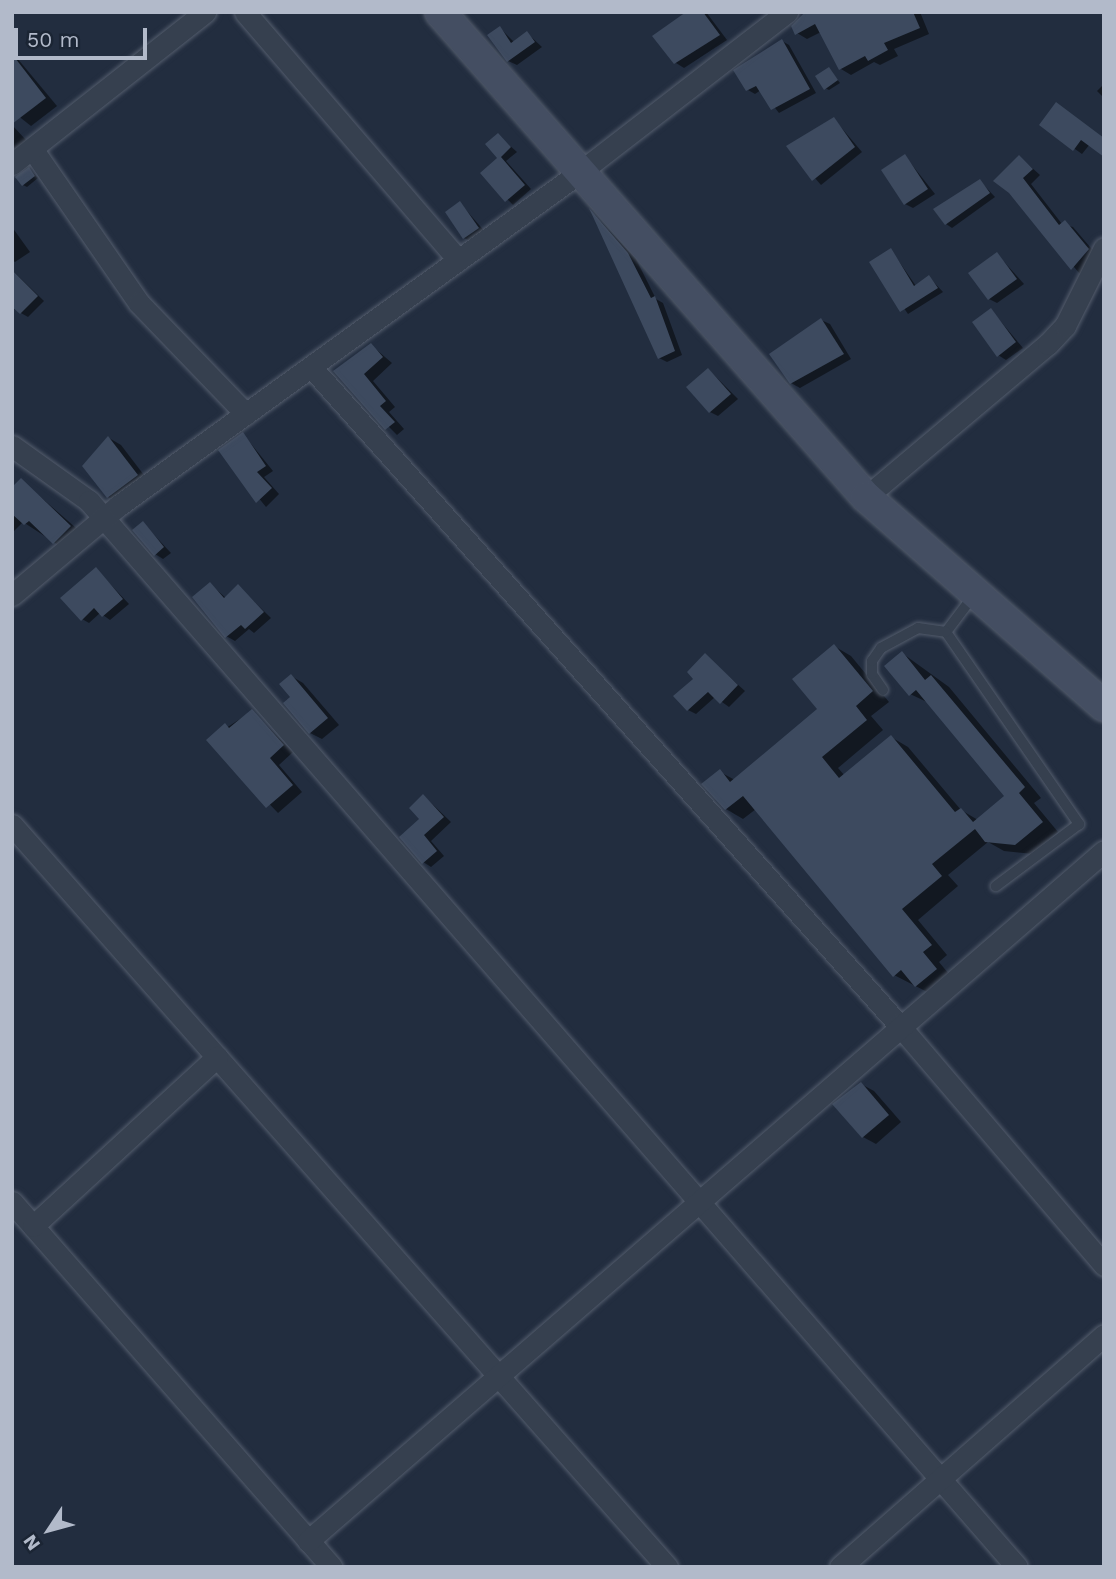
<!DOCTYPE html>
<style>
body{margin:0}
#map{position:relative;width:1116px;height:1579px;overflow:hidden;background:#222d3f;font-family:"Work Sans",sans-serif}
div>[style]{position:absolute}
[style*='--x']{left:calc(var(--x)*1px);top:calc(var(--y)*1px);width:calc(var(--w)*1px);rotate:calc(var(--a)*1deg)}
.shadow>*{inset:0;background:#0007}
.building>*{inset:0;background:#3d4a5f}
.roads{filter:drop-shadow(0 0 2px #545d6d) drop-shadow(0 0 2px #545d6d)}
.lane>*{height:10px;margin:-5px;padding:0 5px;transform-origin:5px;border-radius:5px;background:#36404f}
.street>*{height:21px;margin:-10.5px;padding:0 10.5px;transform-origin:10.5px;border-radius:10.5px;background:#36404f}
.secondary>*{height:30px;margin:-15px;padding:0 15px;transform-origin:15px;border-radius:15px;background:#444e62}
span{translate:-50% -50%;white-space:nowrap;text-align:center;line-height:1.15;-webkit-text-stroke:5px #1b2534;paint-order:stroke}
.frame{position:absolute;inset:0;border:14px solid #b2baca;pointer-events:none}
.north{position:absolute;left:14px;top:1495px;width:70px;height:70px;-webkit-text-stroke:5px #1b2534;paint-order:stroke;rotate:234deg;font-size:19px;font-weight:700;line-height:28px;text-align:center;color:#b2baca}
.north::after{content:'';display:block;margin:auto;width:24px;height:32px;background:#b2baca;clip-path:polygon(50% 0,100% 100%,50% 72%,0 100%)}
.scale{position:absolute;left:14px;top:28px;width:133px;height:32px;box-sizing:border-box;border:4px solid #b2baca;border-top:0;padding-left:9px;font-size:21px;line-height:24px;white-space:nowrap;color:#b2baca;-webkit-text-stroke:5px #1b2534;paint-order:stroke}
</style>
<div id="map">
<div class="shadow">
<div style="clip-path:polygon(689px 12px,706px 12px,727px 40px,684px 68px,676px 63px)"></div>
<div style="clip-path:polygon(809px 12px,920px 12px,929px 34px,894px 49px,898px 56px,880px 65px,874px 62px,851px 75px,841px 69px,821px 32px,807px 39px,797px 33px)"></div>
<div style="clip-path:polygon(500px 28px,515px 43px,527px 33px,542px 47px,517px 65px,508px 61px)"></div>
<div style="clip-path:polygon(782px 41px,789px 45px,816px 93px,779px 113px,761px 90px,755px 94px,748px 90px)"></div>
<div style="clip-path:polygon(12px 52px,57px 106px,31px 126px,12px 111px)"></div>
<div style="clip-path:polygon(829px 69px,840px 83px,829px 90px,825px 88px)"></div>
<div style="clip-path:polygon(1104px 84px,1104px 98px,1097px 91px)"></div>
<div style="clip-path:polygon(834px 119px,862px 152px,821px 185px,788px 147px)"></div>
<div style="clip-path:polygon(12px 125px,26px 140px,12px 159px)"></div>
<div style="clip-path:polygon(1041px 125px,1104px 138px,1090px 144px,1082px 154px)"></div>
<div style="clip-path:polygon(498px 135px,517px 152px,506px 161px,531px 189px,513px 205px,482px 173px,500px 158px)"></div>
<div style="clip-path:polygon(905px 156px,935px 194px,913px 208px,905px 204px)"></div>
<div style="clip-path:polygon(1020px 157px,1040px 175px,1031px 184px,1062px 224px,1073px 227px,1096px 254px,1080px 274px,1010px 192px)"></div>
<div style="clip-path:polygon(29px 169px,38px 178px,27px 187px,23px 185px)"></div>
<div style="clip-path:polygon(980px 181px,995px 197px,952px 228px,946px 224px)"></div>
<div style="clip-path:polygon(460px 203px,486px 233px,472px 242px,464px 238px)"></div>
<div style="clip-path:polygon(592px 212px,636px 259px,656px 299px,663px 303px,682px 355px,667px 362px,659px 358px)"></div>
<div style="clip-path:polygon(12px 227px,30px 252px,15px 262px,12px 260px)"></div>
<div style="clip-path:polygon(891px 250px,916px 286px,929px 277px,943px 292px,908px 314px,872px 262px)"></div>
<div style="clip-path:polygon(997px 254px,1024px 284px,997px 303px,989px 299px)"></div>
<div style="clip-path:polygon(12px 270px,44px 301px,28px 317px,12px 308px)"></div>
<div style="clip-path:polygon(991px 310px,1023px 348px,1006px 360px,998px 355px)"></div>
<div style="clip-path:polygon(821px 320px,830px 324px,851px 359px,800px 388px,791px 383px)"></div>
<div style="clip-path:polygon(371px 345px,392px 363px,373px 381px,395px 407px,389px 412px,404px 429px,397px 435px,335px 372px)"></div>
<div style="clip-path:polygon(709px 370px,738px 399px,718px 416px,710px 412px)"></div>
<div style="clip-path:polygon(243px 434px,273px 471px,264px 477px,279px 494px,266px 507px,220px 450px)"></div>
<div style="clip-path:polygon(109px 438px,121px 445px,150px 483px,121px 504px,108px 497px)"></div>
<div style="clip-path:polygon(21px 480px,83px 534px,66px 550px,23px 522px,12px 533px,12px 489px)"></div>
<div style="clip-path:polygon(143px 523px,171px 553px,163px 559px,155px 554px)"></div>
<div style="clip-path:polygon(96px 569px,129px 604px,110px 620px,100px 613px,89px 623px,82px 619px)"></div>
<div style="clip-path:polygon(210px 584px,226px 598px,239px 587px,271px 618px,254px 633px,249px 629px,235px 641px,226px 636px)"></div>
<div style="clip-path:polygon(834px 646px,851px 656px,889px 702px,871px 716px,883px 730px,838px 768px,845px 776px,891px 737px,908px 747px,961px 810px,978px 820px,1006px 797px,929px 703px,910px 694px,902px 653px,949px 687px,1041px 798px,1034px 803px,1058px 832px,1033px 854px,1004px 851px,988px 842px,948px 875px,958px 886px,918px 920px,947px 955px,939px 962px,953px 979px,933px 995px,894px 975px,756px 809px,743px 819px,726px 809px,720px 772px,735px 780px,820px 710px)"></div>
<div style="clip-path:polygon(705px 655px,745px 691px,729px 707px,715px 697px,696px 714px,688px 710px)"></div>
<div style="clip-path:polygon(291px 676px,303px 683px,339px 725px,322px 739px,310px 733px,292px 697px)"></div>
<div style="clip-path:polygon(252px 711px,293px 752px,279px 765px,302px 792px,278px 813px,208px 740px)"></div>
<div style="clip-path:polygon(424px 796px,451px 822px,431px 841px,444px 856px,431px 867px,423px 862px)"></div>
<div style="clip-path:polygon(861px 1084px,874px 1091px,901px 1122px,876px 1144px,863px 1137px)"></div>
</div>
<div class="building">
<div style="clip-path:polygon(686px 12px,703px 12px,720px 35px,674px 64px,652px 36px)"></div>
<div style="clip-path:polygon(805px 12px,913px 12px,920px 28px,884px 43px,888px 50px,868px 61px,865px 56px,839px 70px,815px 24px,795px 35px,791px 26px)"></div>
<div style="clip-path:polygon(500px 26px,511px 43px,527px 31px,535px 42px,507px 62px,487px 35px)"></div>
<div style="clip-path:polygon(782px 39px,810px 89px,771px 110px,756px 86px,746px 91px,733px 70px)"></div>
<div style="clip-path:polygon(12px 54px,46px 98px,12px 124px)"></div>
<div style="clip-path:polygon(829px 67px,838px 80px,824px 90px,815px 76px)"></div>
<div style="clip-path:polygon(1056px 102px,1104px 138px,1104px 157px,1081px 140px,1073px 151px,1039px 125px)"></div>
<div style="clip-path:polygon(834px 117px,855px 147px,812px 181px,786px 146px)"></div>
<div style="clip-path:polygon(498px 133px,511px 147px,501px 157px,525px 185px,505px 202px,480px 173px,497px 158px,485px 144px)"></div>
<div style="clip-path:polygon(905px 154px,928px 189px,904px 205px,881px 170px)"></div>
<div style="clip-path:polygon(1019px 155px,1033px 169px,1023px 178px,1059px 225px,1065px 220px,1089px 249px,1071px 270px,1009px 193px,993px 181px)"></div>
<div style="clip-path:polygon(29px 167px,35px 176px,22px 186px,15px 177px)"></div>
<div style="clip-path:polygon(980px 179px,990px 193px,945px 225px,933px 209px)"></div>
<div style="clip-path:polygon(460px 201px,479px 228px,463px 239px,445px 212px)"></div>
<div style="clip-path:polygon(589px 208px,628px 253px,651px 298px,655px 296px,675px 351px,658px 359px)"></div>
<div style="clip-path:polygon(891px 248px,914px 286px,929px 275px,938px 288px,900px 312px,869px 262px)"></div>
<div style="clip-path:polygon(997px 252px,1017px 279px,988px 300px,968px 273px)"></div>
<div style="clip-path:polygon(12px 270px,38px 296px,20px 314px,12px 307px)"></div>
<div style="clip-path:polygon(991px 308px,1016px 342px,997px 357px,972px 322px)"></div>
<div style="clip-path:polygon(821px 318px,844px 354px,790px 384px,769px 354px)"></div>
<div style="clip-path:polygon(371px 343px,383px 357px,364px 374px,386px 401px,380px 406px,395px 422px,385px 430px,333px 371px)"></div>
<div style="clip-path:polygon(708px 368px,731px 394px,709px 413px,686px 387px)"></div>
<div style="clip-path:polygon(243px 432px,266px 466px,257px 472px,272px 488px,256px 503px,218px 450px)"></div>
<div style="clip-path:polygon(108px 436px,138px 475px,107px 498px,82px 466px)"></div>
<div style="clip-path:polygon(21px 478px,71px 526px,53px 544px,29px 521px,24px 525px,12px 514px,12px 487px)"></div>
<div style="clip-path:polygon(143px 521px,164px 547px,154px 556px,132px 530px)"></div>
<div style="clip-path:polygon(96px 567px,123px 599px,102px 617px,94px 608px,81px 621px,60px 598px)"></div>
<div style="clip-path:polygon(210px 582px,224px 598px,238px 584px,264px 612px,245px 629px,241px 625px,225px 638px,192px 597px)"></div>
<div style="clip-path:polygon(834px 644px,873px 691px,856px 706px,867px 720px,822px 757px,839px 778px,891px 735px,955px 812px,961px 808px,973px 822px,1004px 796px,916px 690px,909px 696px,884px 666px,902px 651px,925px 680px,931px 675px,1025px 787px,1019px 793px,1043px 822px,1015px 845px,985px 842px,975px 829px,932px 864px,942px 876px,902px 909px,932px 945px,923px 952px,937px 969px,915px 987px,901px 970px,893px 977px,743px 796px,725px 810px,701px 784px,720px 769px,730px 782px,817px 709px,792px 679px)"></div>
<div style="clip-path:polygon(705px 653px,738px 685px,720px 704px,708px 692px,687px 711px,673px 696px,693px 679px,687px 672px)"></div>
<div style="clip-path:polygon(291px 674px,328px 718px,309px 734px,283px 703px,290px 697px,279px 684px)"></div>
<div style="clip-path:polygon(252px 709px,284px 745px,270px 758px,293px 785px,266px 808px,206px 740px,225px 723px,229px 728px)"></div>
<div style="clip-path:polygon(423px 794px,444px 817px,424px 835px,437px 851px,422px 864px,399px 837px,419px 819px,409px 808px)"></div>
<div style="clip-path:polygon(861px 1082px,889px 1115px,862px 1138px,832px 1104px)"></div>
</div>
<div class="roads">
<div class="lane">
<div style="--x:974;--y:595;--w:46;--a:127.1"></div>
<div style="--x:946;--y:632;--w:234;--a:55.3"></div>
<div style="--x:1079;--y:824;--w:104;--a:143.2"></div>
<div style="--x:883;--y:690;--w:19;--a:-125"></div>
<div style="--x:872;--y:674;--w:13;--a:-90"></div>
<div style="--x:872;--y:661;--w:16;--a:-55"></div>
<div style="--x:881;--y:648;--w:42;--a:-28.4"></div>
<div style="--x:918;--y:628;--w:28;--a:8"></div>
</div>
<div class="street">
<div style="--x:245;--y:12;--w:327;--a:49.3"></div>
<div style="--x:33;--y:150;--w:186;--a:55.3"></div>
<div style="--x:139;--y:303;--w:154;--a:46.1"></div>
<div style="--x:12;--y:164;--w:246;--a:-38.2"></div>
<div style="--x:312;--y:368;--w:881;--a:48.22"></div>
<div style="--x:899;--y:1025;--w:316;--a:49.5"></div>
<div style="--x:12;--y:446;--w:95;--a:35.5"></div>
<div style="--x:89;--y:501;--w:1413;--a:48.96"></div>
<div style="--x:866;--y:497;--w:238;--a:-40.1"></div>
<div style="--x:1048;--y:344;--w:25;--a:-47"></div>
<div style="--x:1065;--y:326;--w:87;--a:-63.4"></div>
<div style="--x:12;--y:595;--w:138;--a:-40"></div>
<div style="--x:118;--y:506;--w:570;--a:-35.86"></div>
<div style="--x:580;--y:172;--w:262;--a:-37.7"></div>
<div style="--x:12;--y:825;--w:990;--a:48.56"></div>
<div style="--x:12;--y:1202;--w:485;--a:48.8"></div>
<div style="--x:33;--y:1226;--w:250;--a:-42.6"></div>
<div style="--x:308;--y:1541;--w:1053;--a:-40.92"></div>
<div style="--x:840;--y:1567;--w:351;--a:-41.3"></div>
</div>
<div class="secondary">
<div style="--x:440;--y:12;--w:646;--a:48.71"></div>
<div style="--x:866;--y:497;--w:317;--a:41.3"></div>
</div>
</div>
<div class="frame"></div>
<div class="north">N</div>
<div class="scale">50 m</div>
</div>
